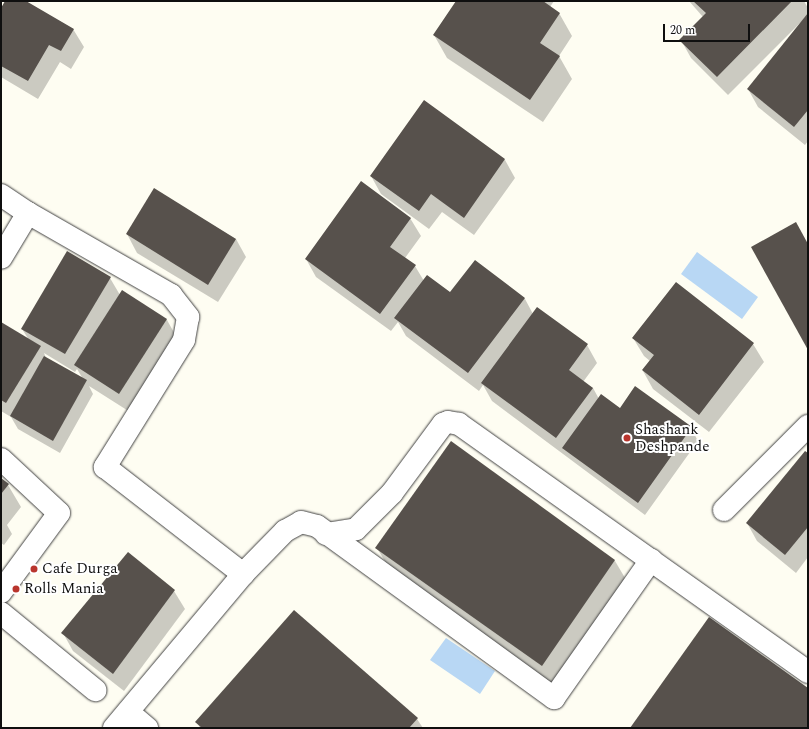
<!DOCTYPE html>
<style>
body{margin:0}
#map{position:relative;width:809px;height:729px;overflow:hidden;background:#fefdf2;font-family:Spectral,serif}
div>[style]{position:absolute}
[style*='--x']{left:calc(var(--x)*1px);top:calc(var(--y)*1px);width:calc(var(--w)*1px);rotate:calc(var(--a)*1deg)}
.water>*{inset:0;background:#b8d7f4}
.shadow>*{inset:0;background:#0003}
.building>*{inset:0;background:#57514c}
.roads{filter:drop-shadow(0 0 1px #424242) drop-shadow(0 0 1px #424242)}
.minor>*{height:22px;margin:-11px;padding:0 11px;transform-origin:11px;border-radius:11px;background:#fff}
.dots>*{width:11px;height:11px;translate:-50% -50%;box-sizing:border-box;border:2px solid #fff;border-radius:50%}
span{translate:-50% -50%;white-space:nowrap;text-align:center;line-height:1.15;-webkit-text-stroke:4px #fff;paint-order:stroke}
.poi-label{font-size:15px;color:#0f0f0f}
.left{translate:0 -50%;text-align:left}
.frame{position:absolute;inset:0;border:2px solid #0f0f0f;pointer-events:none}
.scale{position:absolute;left:663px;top:24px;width:87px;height:18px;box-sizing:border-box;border:2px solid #0f0f0f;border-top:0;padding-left:5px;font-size:12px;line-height:14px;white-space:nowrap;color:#0f0f0f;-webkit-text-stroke:3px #fff;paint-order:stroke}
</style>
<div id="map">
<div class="water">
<div style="clip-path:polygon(697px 252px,758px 297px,742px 319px,681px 274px)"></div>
<div style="clip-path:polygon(446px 638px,495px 671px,480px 694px,430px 660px)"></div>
</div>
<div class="shadow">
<div style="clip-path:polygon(6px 1px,24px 1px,73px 29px,84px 47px,71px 69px,60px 62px,38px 99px,1px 77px,1px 10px)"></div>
<div style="clip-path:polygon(457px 1px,554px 1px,550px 7px,559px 13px,572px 36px,559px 56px,572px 79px,543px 122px,447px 58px,434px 35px)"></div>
<div style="clip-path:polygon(689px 1px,804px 1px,808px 8px,808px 141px,805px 145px,758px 107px,748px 89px,803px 20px,728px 95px,691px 58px,681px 40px,703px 17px)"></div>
<div style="clip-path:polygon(424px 102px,505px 160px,515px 178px,474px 235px,442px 212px,429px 229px,381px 194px,371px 176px)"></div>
<div style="clip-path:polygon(154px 190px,236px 239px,246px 257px,218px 302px,137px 253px,127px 234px)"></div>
<div style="clip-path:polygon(410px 218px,421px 236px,405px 258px,415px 266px,424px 281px,450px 294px,475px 261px,525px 299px,533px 314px,587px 345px,597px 363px,583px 382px,593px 388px,599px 399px,620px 409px,691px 428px,698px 441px,645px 515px,492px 401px,483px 385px,479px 391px,406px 336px,398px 322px,391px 331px,316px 277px,306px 259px)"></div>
<div style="clip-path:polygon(evenodd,110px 278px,120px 295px,167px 320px,177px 338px,130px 412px,89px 386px,93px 394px,60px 453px,18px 429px,11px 417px,1px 411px,1px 323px,29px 340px,22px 329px,110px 278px,44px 353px,75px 372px,77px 369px,83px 379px,46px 358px,44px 353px)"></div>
<div style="clip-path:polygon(676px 283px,753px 344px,764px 362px,709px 432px,653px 389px,643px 371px,650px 361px,644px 356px,633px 338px)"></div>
<div style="clip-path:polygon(452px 443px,615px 561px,628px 583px,555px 688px,390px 570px,377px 548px)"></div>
<div style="clip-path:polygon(808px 455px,808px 557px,796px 573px,757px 541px,747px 523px)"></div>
<div style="clip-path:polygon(1px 479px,8px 485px,21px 507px,7px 525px,12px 534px,4px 545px,1px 543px)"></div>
<div style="clip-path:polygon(174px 591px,185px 609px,124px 691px,73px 651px,63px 633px)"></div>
<div style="clip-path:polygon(417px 719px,423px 728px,200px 728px,197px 722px)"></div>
</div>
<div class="building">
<div style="clip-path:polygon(5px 1px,26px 1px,74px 29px,61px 51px,49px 45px,28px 81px,1px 66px,1px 8px)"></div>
<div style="clip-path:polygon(456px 1px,543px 1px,560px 13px,540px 43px,560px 56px,530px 100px,433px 35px)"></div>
<div style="clip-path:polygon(693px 1px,792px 1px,717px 77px,679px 40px,706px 13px)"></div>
<div style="clip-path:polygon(808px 13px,808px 110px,794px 127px,747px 89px)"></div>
<div style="clip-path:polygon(424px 100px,505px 159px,464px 218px,431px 194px,419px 211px,370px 176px)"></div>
<div style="clip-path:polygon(361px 181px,411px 218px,390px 247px,416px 265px,380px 314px,305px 259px)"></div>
<div style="clip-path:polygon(154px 188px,236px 239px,208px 285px,126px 234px)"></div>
<div style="clip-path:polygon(796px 222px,808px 244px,808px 350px,751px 247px)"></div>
<div style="clip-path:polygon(67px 251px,111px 277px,65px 354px,21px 329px)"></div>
<div style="clip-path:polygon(475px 260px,525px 298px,468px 373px,394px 318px,427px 275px,450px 292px)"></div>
<div style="clip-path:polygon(676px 282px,754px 343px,699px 415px,642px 370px,654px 355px,632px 338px)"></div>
<div style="clip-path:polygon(122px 290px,167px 319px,119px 394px,74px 365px)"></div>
<div style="clip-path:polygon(537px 307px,588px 344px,569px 370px,593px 388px,556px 438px,481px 383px)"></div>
<div style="clip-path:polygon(1px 322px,41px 346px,6px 403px,1px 400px)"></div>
<div style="clip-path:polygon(44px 356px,87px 380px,53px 441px,10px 416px)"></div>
<div style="clip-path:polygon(635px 386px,692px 427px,638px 503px,562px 448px,601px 394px,620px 408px)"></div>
<div style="clip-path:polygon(451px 441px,615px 560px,542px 666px,375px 548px)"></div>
<div style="clip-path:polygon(805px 451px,808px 453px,808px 527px,785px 555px,746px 523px)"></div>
<div style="clip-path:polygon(1px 478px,9px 484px,1px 494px)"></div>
<div style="clip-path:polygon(128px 552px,175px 590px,113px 674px,61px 633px)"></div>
<div style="clip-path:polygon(294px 610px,418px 718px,409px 728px,202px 728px,195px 722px)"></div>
<div style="clip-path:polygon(709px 617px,808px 688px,808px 728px,630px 728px)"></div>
</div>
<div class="roads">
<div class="minor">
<div style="--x:1;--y:195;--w:32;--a:34"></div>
<div style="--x:28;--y:213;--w:52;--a:121"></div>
<div style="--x:28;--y:213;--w:165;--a:29.8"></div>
<div style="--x:171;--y:295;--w:28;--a:52"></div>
<div style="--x:188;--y:317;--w:23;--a:100"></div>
<div style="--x:184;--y:340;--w:150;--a:121.9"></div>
<div style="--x:105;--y:467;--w:175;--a:37.8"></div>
<div style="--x:1;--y:459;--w:79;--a:43"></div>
<div style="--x:59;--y:513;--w:98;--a:126.3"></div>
<div style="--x:724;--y:510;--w:119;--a:-45"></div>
<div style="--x:326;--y:534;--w:30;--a:-9"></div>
<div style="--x:356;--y:529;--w:51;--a:-45"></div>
<div style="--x:392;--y:493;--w:86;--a:-53.5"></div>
<div style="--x:443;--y:424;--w:5;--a:-22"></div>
<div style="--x:448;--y:422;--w:11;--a:10"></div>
<div style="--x:459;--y:424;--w:428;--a:35.4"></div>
<div style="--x:1;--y:613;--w:122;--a:39.3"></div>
<div style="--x:128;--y:712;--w:25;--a:40"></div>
<div style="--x:114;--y:728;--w:201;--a:-50"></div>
<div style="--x:243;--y:574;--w:60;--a:-45.7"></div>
<div style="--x:285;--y:531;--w:18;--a:-29"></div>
<div style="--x:301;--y:522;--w:16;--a:14"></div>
<div style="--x:317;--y:526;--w:293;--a:36"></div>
<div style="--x:554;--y:698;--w:169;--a:-54.9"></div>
</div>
</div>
<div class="dots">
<div style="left:627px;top:438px;background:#b9352d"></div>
<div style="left:34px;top:569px;background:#b9352d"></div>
<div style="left:16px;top:589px;background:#b9352d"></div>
</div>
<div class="poi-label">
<span class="left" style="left:635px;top:438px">Shashank<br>Deshpande</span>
<span class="left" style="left:42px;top:569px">Cafe Durga</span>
<span class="left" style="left:24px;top:589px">Rolls Mania</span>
</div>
<div class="frame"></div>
<div class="scale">20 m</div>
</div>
